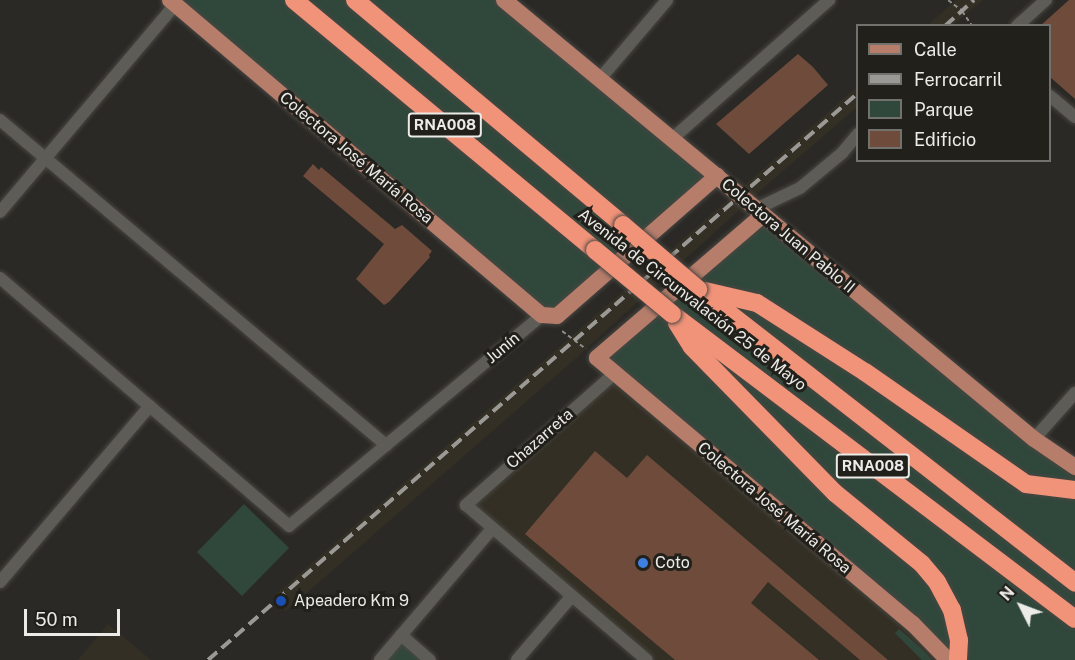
<!DOCTYPE html>
<meta charset="utf-8">
<style>
body{margin:0}
#map{position:relative;width:1075px;height:660px;overflow:hidden;background:#2b2925;font-family:"Public Sans",sans-serif}
div>[style]{position:absolute}
[style*='--x']{left:calc(var(--x)*1px);top:calc(var(--y)*1px);width:calc(var(--w)*1px);rotate:calc(var(--a)*1deg)}
.built>*{inset:0;background:#332f24}
.green>*{inset:0;background:#30483b}
.building>*{inset:0;background:#6e4b3b}
.path>*{height:2px;margin-top:-1px;transform-origin:0;background:repeating-linear-gradient(90deg,#8f8d8a 0 4.5px,transparent 0 7.5px)}
.roads{filter:drop-shadow(0 0 2px #484642) drop-shadow(0 0 2px #484642)}
.minor>*{height:12px;margin:-6px;padding:0 6px;transform-origin:6px;border-radius:6px;background:#5e5c56}
.major>*{height:16px;margin:-8px;padding:0 8px;transform-origin:8px;border-radius:8px;background:#b67d6b}
.highway>*{height:18px;margin:-9px;padding:0 9px;transform-origin:9px;border-radius:9px;background:#f09379}
.rail>*{height:4px;margin-top:-2px;transform-origin:0;background:repeating-linear-gradient(90deg,#9a9995 0 12px,transparent 0 18px)}
.bridges{filter:drop-shadow(0 0 2px #484642) drop-shadow(0 0 2px #484642)}
.highway-bridge>*{height:18px;margin:-9px;padding:0 9px;transform-origin:9px;border-radius:9px;background:#f09379}
.dots>*{width:16px;height:16px;translate:-50% -50%;box-sizing:border-box;border:3px solid #22201b;border-radius:50%}
span{translate:-50% -50%;white-space:nowrap;text-align:center;line-height:1.15;-webkit-text-stroke:6px #22201b;paint-order:stroke}
.shield-label span{padding:2px 4px;background:#22201b;border:2px solid;border-radius:4px;-webkit-text-stroke-width:0}
.shield-label{font-size:15px;color:#ecebe8;font-weight:700}
.street-label{font-size:16px;color:#ecebe8}
.poi-label{font-size:16px;color:#ecebe8}
.left{translate:0 -50%;text-align:left}
.legend{position:absolute;left:856px;top:24px;width:195px;height:138px;box-sizing:border-box;background:#22201b;border:2px solid #73716d;margin:0;padding:8px 10px;list-style:none;font-size:18px;color:#ecebe8}
.legend li{display:flex;align-items:center;gap:12px;height:30px}
.legend b{width:30px;border:2px solid #73716d}
.north{position:absolute;left:991px;top:576px;width:60px;height:60px;-webkit-text-stroke:4px #22201b;paint-order:stroke;rotate:312deg;font-size:16px;font-weight:700;line-height:24px;text-align:center;color:#ecebe8}
.north::after{content:'';display:block;margin:auto;width:21px;height:27px;background:#ecebe8;clip-path:polygon(50% 0,100% 100%,50% 72%,0 100%)}
.scale{position:absolute;left:24px;top:609px;width:96px;height:27px;box-sizing:border-box;border:3px solid #ecebe8;border-top:0;padding-left:8px;font-size:18px;line-height:21px;white-space:nowrap;color:#ecebe8;-webkit-text-stroke:4px #22201b;paint-order:stroke}
</style>
<div id="map">
<div class="built">
<div style="clip-path:polygon(956px 0,983px 0,953px 25px,928px 25px)"></div>
<div style="clip-path:polygon(857px 87px,857px 107px,760px 191px,574px 360px,286px 611px,273px 597px)"></div>
<div style="clip-path:polygon(614px 374px,948px 660px,647px 660px,466px 505px)"></div>
<div style="clip-path:polygon(108px 624px,151px 660px,78px 660px)"></div>
</div>
<div class="green">
<div style="clip-path:polygon(170px 0,504px 0,717px 176px,557px 316px,542px 315px)"></div>
<div style="clip-path:polygon(763px 215px,1075px 467px,1075px 660px,948px 660px,597px 358px)"></div>
<div style="clip-path:polygon(244px 504px,289px 548px,242px 596px,197px 552px)"></div>
<div style="clip-path:polygon(899px 629px,923px 650px,932px 660px,922px 660px,895px 633px)"></div>
<div style="clip-path:polygon(401px 635px,430px 660px,380px 660px)"></div>
</div>
<div class="building">
<div style="clip-path:polygon(1069px 0,1075px 0,1075px 99px,1050px 77px,1050px 26px,1040px 26px)"></div>
<div style="clip-path:polygon(798px 54px,813px 67px,828px 85px,749px 154px,716px 124px)"></div>
<div style="clip-path:polygon(313px 164px,319px 170px,321px 167px,395px 229px,402px 225px,432px 251px,429px 255px,430px 257px,389px 302px,384px 305px,356px 279px,384px 244px,303px 176px)"></div>
<div style="clip-path:polygon(595px 451px,627px 478px,647px 455px,888px 660px,860px 660px,768px 582px,751px 603px,819px 660px,675px 660px,525px 534px)"></div>
</div>
<div class="path">
<div style="--x:948;--y:0;--w:18;--a:38"></div>
<div style="--x:962;--y:11;--w:18;--a:56"></div>
<div style="--x:562;--y:331;--w:30;--a:37"></div>
</div>
<div class="roads">
<div class="minor">
<div style="--x:1017;--y:26;--w:39;--a:-42"></div>
<div style="--x:599;--y:80;--w:105;--a:-49.6"></div>
<div style="--x:1050;--y:96;--w:33;--a:40"></div>
<div style="--x:0;--y:120;--w:505;--a:40.1"></div>
<div style="--x:672;--y:139;--w:210;--a:-41.5"></div>
<div style="--x:756;--y:209;--w:49;--a:-25.5"></div>
<div style="--x:800;--y:188;--w:55;--a:-39.8"></div>
<div style="--x:842;--y:153;--w:25;--a:-50"></div>
<div style="--x:0;--y:212;--w:272;--a:-49.8"></div>
<div style="--x:0;--y:278;--w:381;--a:40.6"></div>
<div style="--x:289;--y:526;--w:329;--a:-39.8"></div>
<div style="--x:614;--y:374;--w:198;--a:138.5"></div>
<div style="--x:466;--y:505;--w:238;--a:40.6"></div>
<div style="--x:1034;--y:439;--w:62;--a:-48.3"></div>
<div style="--x:0;--y:582;--w:231;--a:-49.6"></div>
<div style="--x:401;--y:635;--w:38;--a:41"></div>
<div style="--x:380;--y:660;--w:172;--a:-49.5"></div>
<div style="--x:517;--y:660;--w:83;--a:-49.4"></div>
</div>
<div class="major">
<div style="--x:170;--y:0;--w:487;--a:40.3"></div>
<div style="--x:542;--y:315;--w:15;--a:4"></div>
<div style="--x:557;--y:316;--w:213;--a:-41.2"></div>
<div style="--x:504;--y:0;--w:688;--a:39.64"></div>
<div style="--x:1034;--y:439;--w:50;--a:34.3"></div>
<div style="--x:763;--y:215;--w:219;--a:139.3"></div>
<div style="--x:597;--y:358;--w:413;--a:40.1"></div>
<div style="--x:913;--y:624;--w:50;--a:45.8"></div>
</div>
<div class="highway">
<div style="--x:294;--y:0;--w:391;--a:39.7"></div>
<div style="--x:355;--y:0;--w:350;--a:40"></div>
<div style="--x:698;--y:289;--w:478;--a:37.9"></div>
<div style="--x:705;--y:291;--w:53;--a:13"></div>
<div style="--x:757;--y:303;--w:128;--a:32.6"></div>
<div style="--x:865;--y:372;--w:196;--a:34.8"></div>
<div style="--x:1026;--y:484;--w:49;--a:7"></div>
<div style="--x:672;--y:314;--w:505;--a:37.12"></div>
<div style="--x:677;--y:323;--w:28;--a:58"></div>
<div style="--x:692;--y:347;--w:204;--a:45.6"></div>
<div style="--x:835;--y:493;--w:112;--a:39.2"></div>
<div style="--x:922;--y:564;--w:23;--a:50"></div>
<div style="--x:937;--y:582;--w:32;--a:62"></div>
<div style="--x:952;--y:610;--w:31;--a:77"></div>
<div style="--x:959;--y:640;--w:20;--a:93"></div>
</div>
</div>
<div class="rail">
<div style="--x:945;--y:26;--w:39;--a:-42"></div>
<div style="--x:208;--y:660;--w:863;--a:-41.1"></div>
</div>
<div class="bridges">
<div class="highway-bridge">
<div style="--x:623;--y:225;--w:99;--a:40.5"></div>
<div style="--x:595;--y:250;--w:100;--a:39.7"></div>
</div>
</div>
<div class="dots">
<div style="left:643px;top:563px;background:#3f7fe0"></div>
<div style="left:281px;top:601px;background:#1a4fb4"></div>
</div>
<div class="shield-label">
<span style="left:445px;top:125px">RNA008</span>
<span style="left:873px;top:466px">RNA008</span>
</div>
<div class="street-label">
<span style="left:356px;top:158px;rotate:40deg">Colectora José María Rosa</span>
<span style="left:788px;top:236px;rotate:40deg">Colectora Juan Pablo II</span>
<span style="left:692px;top:300px;rotate:38deg">Avenida de Circunvalación 25 de Mayo</span>
<span style="left:503px;top:348px;rotate:-40deg">Junín</span>
<span style="left:540px;top:439px;rotate:-41deg">Chazarreta</span>
<span style="left:774px;top:508px;rotate:40deg">Colectora José María Rosa</span>
</div>
<div class="poi-label">
<span class="left" style="left:655px;top:563px">Coto</span>
<span class="left" style="left:294px;top:601px">Apeadero Km 9</span>
</div>
<ul class="legend">
<li><b style="height:8px;background:#b67d6b"></b>Calle</li>
<li><b style="height:8px;background:#9a9995"></b>Ferrocarril</li>
<li><b style="height:16px;background:#30483b"></b>Parque</li>
<li><b style="height:16px;background:#6e4b3b"></b>Edificio</li>
</ul>
<div class="north">N</div>
<div class="scale">50 m</div>
</div>
